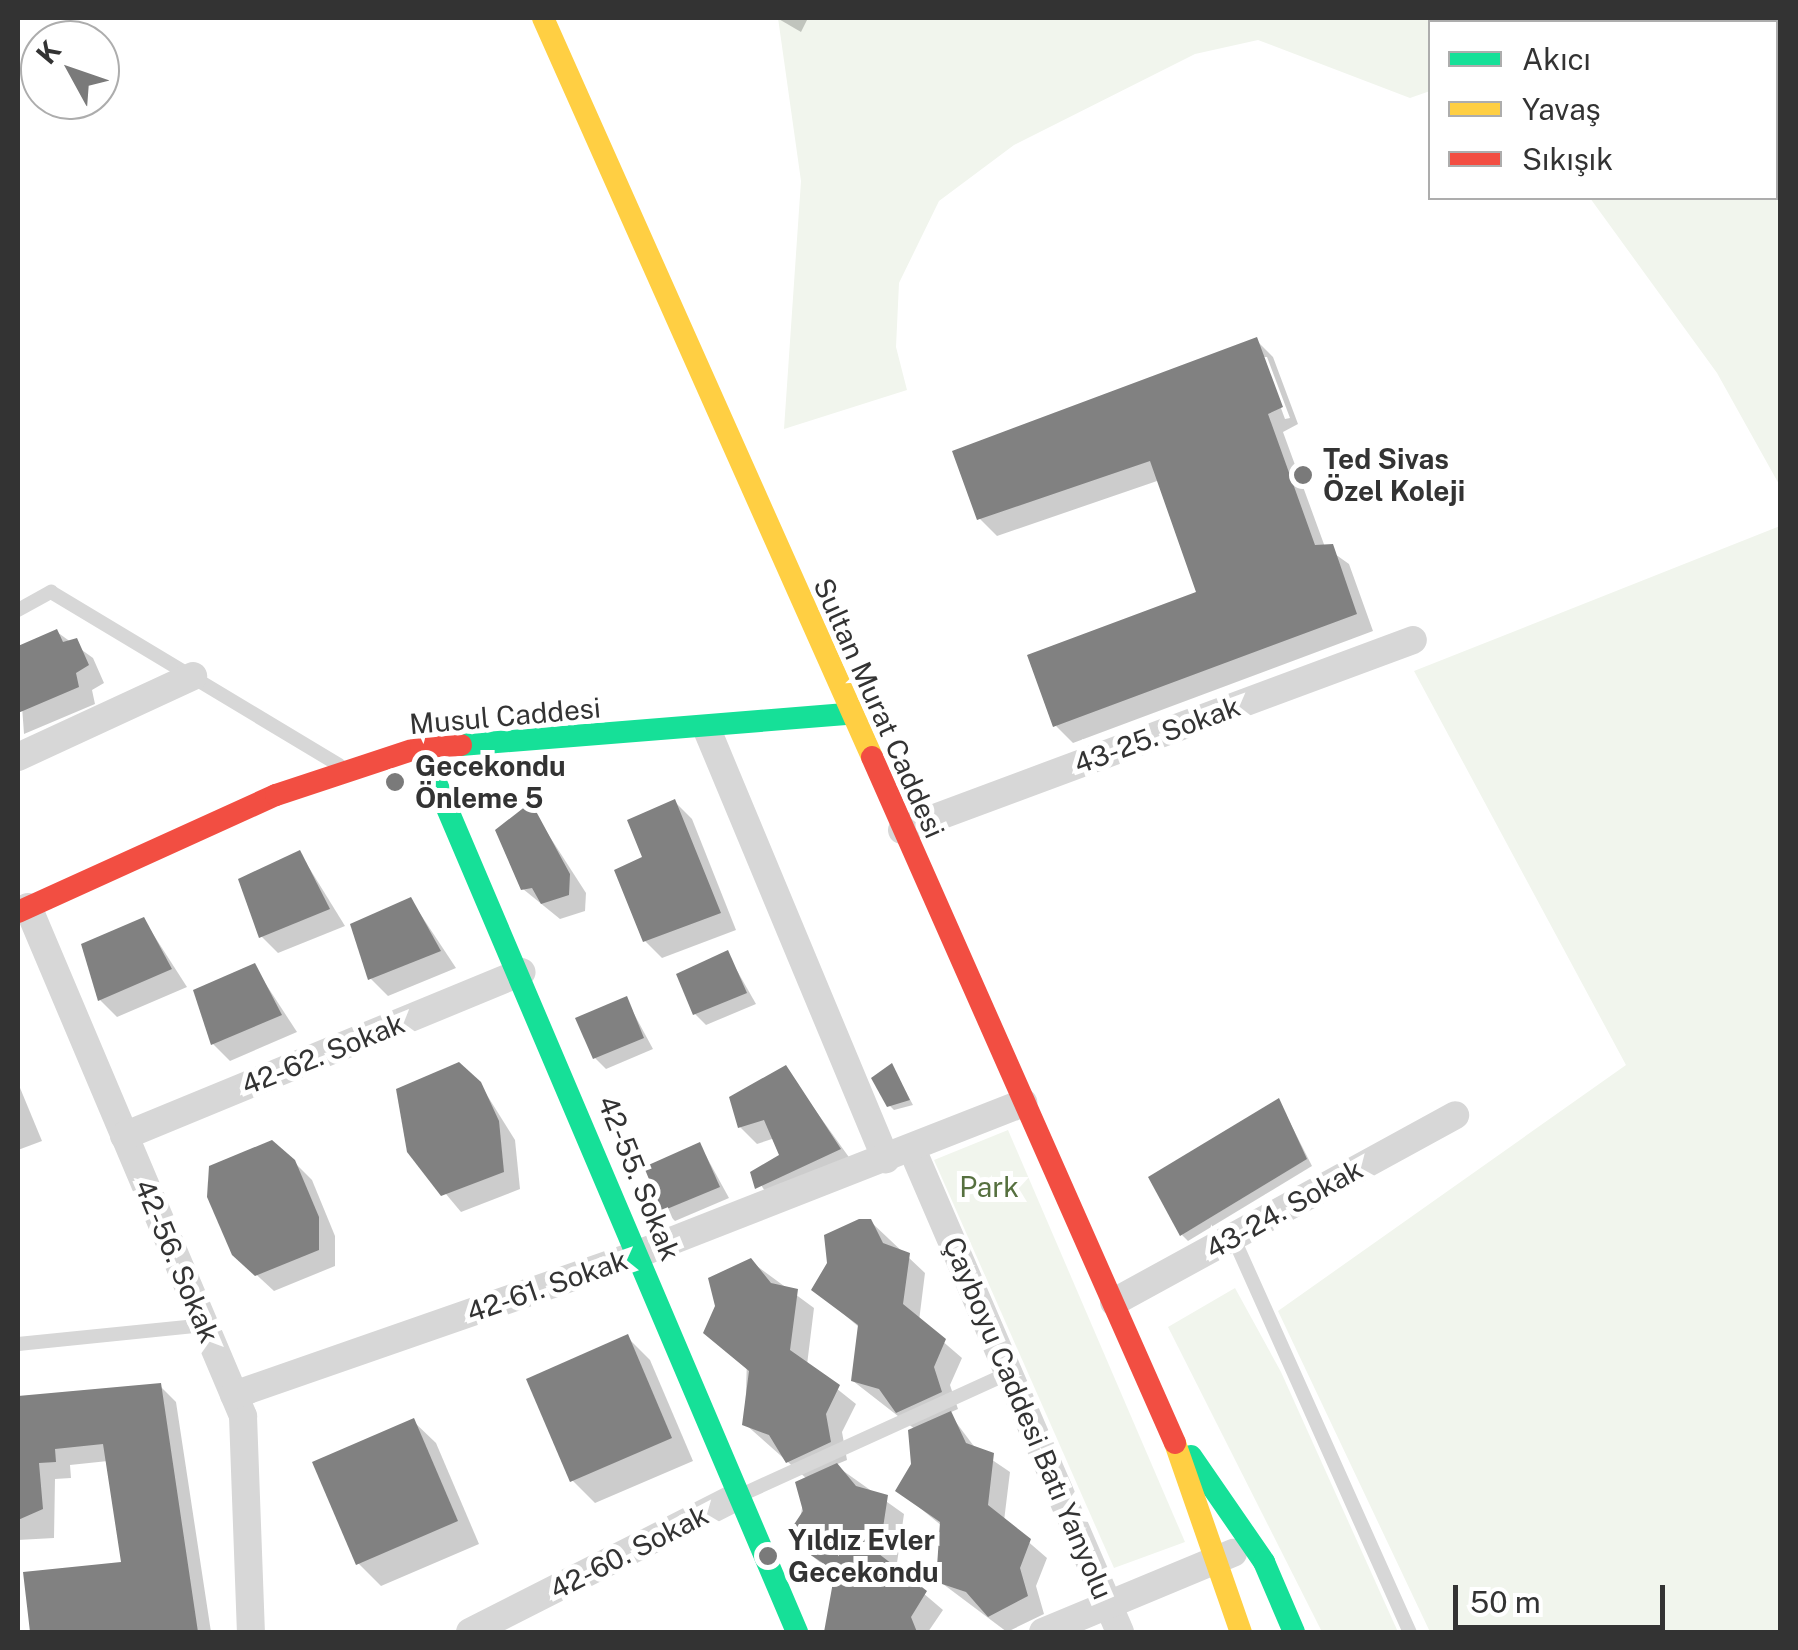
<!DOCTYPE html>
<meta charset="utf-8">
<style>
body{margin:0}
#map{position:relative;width:1798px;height:1650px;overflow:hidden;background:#fff;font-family:"Public Sans",sans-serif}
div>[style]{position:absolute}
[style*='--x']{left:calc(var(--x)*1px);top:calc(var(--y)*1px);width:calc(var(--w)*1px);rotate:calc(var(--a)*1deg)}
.green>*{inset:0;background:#f1f5ed}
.shadow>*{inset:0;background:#0003}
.stream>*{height:9px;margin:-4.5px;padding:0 4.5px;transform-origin:4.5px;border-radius:4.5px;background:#ddebf3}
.building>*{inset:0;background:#818181}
.lane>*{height:14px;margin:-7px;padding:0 7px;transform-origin:7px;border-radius:7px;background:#d7d7d7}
.street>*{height:28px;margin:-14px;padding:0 14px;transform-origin:14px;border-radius:14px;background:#d7d7d7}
.fast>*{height:22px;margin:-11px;padding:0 11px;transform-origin:11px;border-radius:11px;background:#16e098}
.slow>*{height:22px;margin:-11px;padding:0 11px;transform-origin:11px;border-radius:11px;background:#ffcf43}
.jam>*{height:22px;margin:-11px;padding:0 11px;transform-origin:11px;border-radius:11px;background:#f24e42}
.dots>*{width:28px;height:28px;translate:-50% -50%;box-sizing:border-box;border:5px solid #fff;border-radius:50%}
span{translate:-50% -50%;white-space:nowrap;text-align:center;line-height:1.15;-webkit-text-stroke:10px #fff;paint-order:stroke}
.poi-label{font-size:28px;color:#333;font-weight:700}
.left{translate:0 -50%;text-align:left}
.street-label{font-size:28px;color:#333}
.park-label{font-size:28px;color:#56703f}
.frame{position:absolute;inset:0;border:20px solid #333;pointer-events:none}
.legend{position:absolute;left:1428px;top:20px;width:350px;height:180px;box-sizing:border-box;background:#fff;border:2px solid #adadad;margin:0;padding:12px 18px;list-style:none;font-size:30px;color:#333}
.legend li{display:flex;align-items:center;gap:20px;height:50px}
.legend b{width:50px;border:2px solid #adadad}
.north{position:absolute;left:20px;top:20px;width:100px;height:100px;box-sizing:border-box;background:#fff;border:2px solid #adadad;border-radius:50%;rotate:310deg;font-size:28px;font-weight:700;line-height:40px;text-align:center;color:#333}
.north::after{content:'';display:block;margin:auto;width:35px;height:45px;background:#7a7a7a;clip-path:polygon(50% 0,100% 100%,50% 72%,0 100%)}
.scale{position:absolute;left:1453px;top:1585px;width:212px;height:45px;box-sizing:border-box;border:5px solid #333;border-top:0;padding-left:12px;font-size:30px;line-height:35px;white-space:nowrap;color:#333;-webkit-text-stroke:8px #fff;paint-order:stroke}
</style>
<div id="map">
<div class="green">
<div style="clip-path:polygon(778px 18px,1780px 18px,1780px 486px,1717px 373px,1590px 198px,1776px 198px,1776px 22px,1430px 22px,1430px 91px,1410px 98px,1258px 40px,1195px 54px,1014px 145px,939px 201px,899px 283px,896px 347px,907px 390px,784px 429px,801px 181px)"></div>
<div style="clip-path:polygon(1780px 526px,1780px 1632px,1430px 1632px,1278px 1311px,1626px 1065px,1414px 671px)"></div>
<div style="clip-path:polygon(1008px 1130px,1185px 1542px,1114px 1568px,934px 1160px)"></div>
<div style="clip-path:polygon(1235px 1288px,1281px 1372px,1398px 1632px,1322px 1632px,1168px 1327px)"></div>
</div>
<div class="shadow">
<div style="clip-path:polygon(777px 18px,808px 18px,801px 32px)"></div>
<div style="clip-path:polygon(evenodd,1256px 340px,1273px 357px,1298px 424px,1283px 432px,1325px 547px,1349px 564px,1373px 631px,1073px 743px,1056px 726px,1199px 593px,1160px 480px,997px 536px,980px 519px,956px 452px,1256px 340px,1262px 357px,1267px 357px,1290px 418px,1285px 419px,1262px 357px)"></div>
<div style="clip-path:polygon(57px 632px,93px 658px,104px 683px,92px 690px,95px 704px,24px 734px,18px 651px)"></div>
<div style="clip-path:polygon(675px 802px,692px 819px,736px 930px,662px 958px,645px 941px,645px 858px)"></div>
<div style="clip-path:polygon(530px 806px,586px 893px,585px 911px,560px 919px,523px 889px)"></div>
<div style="clip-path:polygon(300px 853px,345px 926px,278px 953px,261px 936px)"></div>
<div style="clip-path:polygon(411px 900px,456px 968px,388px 996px,371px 979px)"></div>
<div style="clip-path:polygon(144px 920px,187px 987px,117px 1017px,100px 1000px)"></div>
<div style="clip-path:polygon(727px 953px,756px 1004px,706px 1025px,695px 1014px)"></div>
<div style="clip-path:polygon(254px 966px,297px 1032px,230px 1061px,213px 1044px)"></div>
<div style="clip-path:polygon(626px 999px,653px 1049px,606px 1069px,595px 1058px)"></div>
<div style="clip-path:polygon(892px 1066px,913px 1105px,894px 1110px,889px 1105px)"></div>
<div style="clip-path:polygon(785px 1068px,856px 1167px,775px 1205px,753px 1174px,782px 1156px,775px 1138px,757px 1144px,740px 1127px)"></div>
<div style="clip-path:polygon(18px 1083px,42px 1141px,18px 1150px)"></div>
<div style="clip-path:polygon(480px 1084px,515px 1140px,520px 1189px,461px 1212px,410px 1151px)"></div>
<div style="clip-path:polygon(1279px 1101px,1312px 1166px,1188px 1241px,1182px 1235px)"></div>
<div style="clip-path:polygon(700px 1145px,729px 1198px,675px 1221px,664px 1210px)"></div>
<div style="clip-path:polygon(294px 1162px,312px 1180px,335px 1236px,335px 1266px,274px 1291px,246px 1265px)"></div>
<div style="clip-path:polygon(871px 1222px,925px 1273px,919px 1321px,962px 1358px,950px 1385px,958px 1409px,949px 1413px,976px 1449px,1010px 1472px,1004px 1521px,1047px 1558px,1036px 1586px,1044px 1614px,1007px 1632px,939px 1581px,942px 1526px,898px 1490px,914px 1464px,916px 1430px,853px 1381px,860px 1328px,814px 1289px)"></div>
<div style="clip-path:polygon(750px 1261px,814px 1308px,807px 1365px,856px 1404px,842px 1432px,847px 1460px,835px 1465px,904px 1514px,896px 1570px,943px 1610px,928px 1632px,828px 1625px,837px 1576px,796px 1543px,807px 1479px,745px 1424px)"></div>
<div style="clip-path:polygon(627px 1337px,650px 1360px,693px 1461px,595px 1503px,572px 1480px)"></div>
<div style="clip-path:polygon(160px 1386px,176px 1402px,211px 1632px,36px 1632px,26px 1574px,124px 1564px,108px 1461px,70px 1465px,71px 1478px,55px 1479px,54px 1538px,18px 1540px,18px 1399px)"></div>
<div style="clip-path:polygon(413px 1421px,436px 1443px,479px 1544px,381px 1586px,358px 1563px)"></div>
</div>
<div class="stream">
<div style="--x:1729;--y:18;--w:6;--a:45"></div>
<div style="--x:1776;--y:86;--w:11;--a:68"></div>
</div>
<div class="building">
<div style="clip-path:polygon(1257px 337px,1283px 407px,1268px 414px,1315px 545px,1333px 544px,1357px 614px,1053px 727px,1027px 655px,1196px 592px,1150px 461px,977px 520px,952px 451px)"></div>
<div style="clip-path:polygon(57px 629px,63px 642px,77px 638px,89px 665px,76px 673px,79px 687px,18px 713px,18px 646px)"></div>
<div style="clip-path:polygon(675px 799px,721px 913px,643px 942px,614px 870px,642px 857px,627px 820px)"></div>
<div style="clip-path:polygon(531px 802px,570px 874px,569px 895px,541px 904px,532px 888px,521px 890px,495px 830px)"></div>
<div style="clip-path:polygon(300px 850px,330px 909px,259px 938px,238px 879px)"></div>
<div style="clip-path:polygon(411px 897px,441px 951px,368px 980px,350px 924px)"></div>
<div style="clip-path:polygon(144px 917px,172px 969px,98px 1001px,81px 944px)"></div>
<div style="clip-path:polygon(728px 950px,747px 993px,693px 1015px,676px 974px)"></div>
<div style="clip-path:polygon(255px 963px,282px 1015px,211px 1045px,193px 990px)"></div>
<div style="clip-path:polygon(627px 996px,644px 1038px,593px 1059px,575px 1018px)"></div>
<div style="clip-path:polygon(459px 1062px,481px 1082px,499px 1121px,504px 1172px,441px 1196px,407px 1152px,396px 1089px)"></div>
<div style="clip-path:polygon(892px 1063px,910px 1100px,887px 1107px,871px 1078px)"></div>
<div style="clip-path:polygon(786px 1065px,841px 1149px,755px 1189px,750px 1172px,779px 1155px,764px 1120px,738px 1128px,729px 1097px)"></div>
<div style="clip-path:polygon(1279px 1098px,1307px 1159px,1180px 1236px,1148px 1177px)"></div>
<div style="clip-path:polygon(272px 1140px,295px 1160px,319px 1217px,319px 1250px,255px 1276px,232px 1255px,207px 1197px,209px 1166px)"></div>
<div style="clip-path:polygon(700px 1142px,720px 1187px,662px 1211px,644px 1167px)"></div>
<div style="clip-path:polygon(859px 1219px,871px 1219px,883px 1243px,910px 1253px,903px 1304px,946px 1339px,934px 1367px,942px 1392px,896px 1413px,879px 1389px,851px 1381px,858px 1325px,811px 1290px,827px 1263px,824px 1235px)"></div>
<div style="clip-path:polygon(751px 1258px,771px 1283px,798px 1289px,790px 1350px,840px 1385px,826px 1414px,831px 1442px,786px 1463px,769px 1435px,742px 1425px,749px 1371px,703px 1333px,715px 1306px,708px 1278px)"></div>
<div style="clip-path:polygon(628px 1334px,672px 1438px,570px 1482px,526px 1379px)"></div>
<div style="clip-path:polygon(161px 1383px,198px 1632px,30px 1632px,23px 1572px,121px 1562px,103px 1444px,55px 1449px,56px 1462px,39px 1463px,43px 1509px,18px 1520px,18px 1396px)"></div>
<div style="clip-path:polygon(951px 1411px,966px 1443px,994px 1453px,988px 1505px,1031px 1539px,1020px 1568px,1028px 1596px,988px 1617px,966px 1592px,936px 1582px,940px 1522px,895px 1491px,911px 1464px,908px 1430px)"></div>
<div style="clip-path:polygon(414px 1418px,458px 1521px,356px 1565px,312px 1462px)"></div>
<div style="clip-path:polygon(837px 1463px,856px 1486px,888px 1495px,879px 1554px,927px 1591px,911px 1617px,917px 1632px,824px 1632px,835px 1571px,794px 1544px,791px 1529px,803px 1511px,795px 1482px)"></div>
</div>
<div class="lane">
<div style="--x:18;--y:610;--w:38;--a:-29"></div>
<div style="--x:51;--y:592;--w:336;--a:31"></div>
<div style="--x:1233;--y:1237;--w:433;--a:65.9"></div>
<div style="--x:18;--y:1344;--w:187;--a:-5.8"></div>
<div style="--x:741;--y:1495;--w:294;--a:-24.5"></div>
</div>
<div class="street">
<div style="--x:708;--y:732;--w:463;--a:67.4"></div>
<div style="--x:18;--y:757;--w:193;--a:-24.8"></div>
<div style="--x:902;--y:830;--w:545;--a:-20.4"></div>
<div style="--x:28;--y:907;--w:553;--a:67.1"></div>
<div style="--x:243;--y:1416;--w:216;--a:87.9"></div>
<div style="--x:124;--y:1136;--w:430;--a:-22.4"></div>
<div style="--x:912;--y:1149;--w:526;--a:66.7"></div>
<div style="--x:1114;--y:1302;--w:389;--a:-28.7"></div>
<div style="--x:234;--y:1395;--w:428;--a:-19.2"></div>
<div style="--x:638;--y:1254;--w:414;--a:-21.4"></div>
<div style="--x:470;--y:1632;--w:296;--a:-26.9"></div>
<div style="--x:1043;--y:1632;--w:206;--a:-22.6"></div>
</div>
<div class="fast">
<div style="--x:461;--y:745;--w:389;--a:-4.6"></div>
<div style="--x:421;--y:747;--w:962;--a:66.98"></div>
<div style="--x:1191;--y:1456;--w:129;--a:55.4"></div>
<div style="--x:1264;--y:1562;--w:76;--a:66.8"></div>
</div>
<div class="slow">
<div style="--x:543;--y:18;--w:809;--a:66"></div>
<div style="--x:1175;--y:1443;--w:200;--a:70.8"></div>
</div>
<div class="jam">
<div style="--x:872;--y:757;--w:750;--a:66.17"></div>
<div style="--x:18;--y:912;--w:283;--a:-24.4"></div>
<div style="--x:276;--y:795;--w:153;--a:-18.3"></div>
<div style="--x:421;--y:747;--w:40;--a:-2.9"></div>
</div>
<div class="dots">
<div style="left:1303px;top:475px;background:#7a7a7a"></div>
<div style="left:395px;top:782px;background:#7a7a7a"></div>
<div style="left:768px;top:1556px;background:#7a7a7a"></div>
</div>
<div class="poi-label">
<span class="left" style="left:1323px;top:475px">Ted Sivas<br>Özel Koleji</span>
<span class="left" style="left:415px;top:782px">Gecekondu<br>Önleme 5</span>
<span class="left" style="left:788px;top:1556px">Yıldız Evler<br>Gecekondu</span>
</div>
<div class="street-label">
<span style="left:879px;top:708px;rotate:66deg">Sultan Murat Caddesi</span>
<span style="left:505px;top:716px;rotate:-5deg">Musul Caddesi</span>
<span style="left:1157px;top:735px;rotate:-20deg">43-25. Sokak</span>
<span style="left:323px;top:1054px;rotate:-22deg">42-62. Sokak</span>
<span style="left:639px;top:1178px;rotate:68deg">42-55. Sokak</span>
<span style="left:1284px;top:1209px;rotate:-29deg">43-24. Sokak</span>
<span style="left:177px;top:1261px;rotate:67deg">42-56. Sokak</span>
<span style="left:547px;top:1286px;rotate:-19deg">42-61. Sokak</span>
<span style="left:1028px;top:1418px;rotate:67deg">Çayboyu Caddesi Batı Yanyolu</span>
<span style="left:629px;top:1552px;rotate:-27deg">42-60. Sokak</span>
</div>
<div class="park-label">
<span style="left:989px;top:1187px">Park</span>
</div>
<div class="frame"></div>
<ul class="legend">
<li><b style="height:12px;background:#16e098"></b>Akıcı</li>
<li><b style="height:12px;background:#ffcf43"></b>Yavaş</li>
<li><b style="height:12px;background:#f24e42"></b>Sıkışık</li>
</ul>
<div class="north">K</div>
<div class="scale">50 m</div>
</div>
